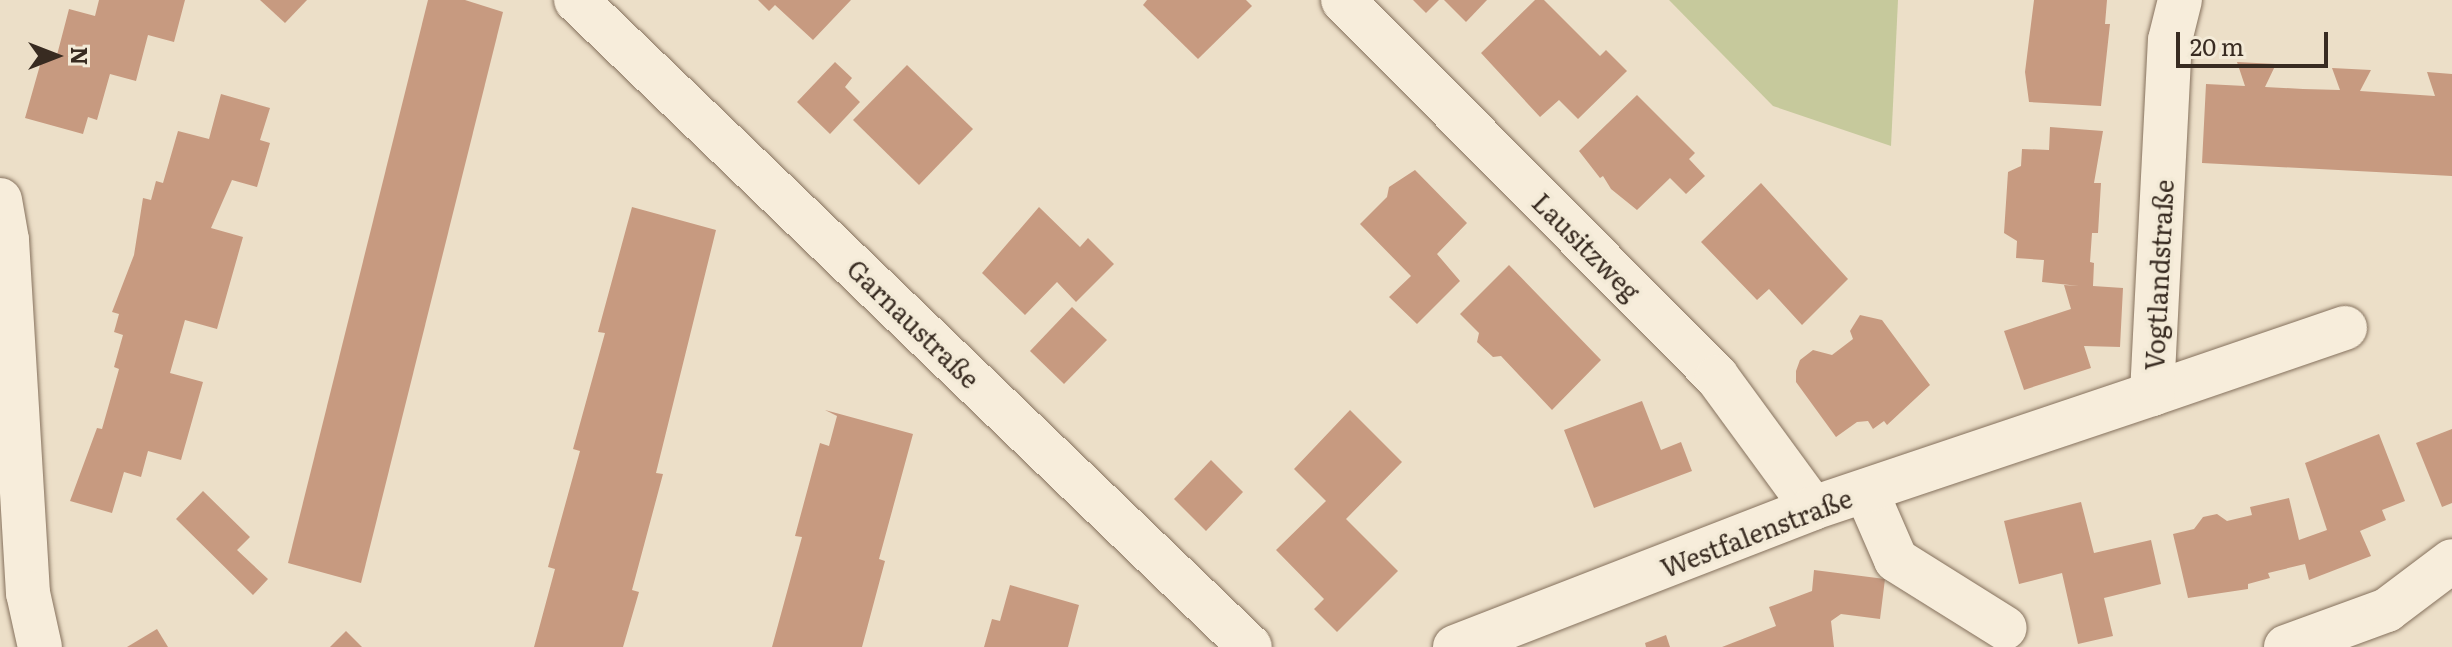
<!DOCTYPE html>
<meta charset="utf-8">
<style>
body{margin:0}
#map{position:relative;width:2452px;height:647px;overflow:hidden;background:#ecdfc8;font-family:Literata,serif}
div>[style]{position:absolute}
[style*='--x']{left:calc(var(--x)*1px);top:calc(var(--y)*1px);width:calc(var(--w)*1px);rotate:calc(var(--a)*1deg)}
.green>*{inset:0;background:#c6c99c}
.building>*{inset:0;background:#c79a80}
.roads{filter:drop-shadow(0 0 2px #86725e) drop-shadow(0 0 2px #86725e)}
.minor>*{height:44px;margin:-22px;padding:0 22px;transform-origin:22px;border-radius:22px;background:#f7eddb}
span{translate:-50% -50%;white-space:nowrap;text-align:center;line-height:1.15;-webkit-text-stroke:7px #f3ead7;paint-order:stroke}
.street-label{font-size:26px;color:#382b21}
.north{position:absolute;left:16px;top:16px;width:80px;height:80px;-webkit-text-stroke:6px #f3ead7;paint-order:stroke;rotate:90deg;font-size:22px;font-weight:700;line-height:32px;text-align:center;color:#382b21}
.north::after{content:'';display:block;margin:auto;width:28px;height:36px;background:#382b21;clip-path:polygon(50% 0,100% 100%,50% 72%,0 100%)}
.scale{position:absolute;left:2176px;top:32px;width:152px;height:36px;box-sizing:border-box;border:4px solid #382b21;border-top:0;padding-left:10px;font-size:24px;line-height:28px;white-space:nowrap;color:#382b21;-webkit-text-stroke:6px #f3ead7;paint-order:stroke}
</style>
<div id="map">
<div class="green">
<div style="clip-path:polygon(1669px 0,1898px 0,1891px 146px,1773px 106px)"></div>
</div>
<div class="building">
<div style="clip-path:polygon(99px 0,185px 0,174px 42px,148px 35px,136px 81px,110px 74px,97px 120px,88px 117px,83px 134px,25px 118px,44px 51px,57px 55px,69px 9px,95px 16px)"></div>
<div style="clip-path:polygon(260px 0,307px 0,285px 23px)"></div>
<div style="clip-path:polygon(428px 0,465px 0,503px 12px,361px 583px,288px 563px)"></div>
<div style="clip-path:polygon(758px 0,851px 0,813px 40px,775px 5px,769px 11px)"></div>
<div style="clip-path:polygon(1147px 0,1246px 0,1252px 6px,1198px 59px,1143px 5px)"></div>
<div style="clip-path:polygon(1413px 0,1439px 0,1426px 13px)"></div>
<div style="clip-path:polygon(1444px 0,1487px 0,1466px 22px)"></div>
<div style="clip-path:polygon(1535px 0,1544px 0,1600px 56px,1606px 50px,1627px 71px,1578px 119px,1559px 100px,1540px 117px,1481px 53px)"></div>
<div style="clip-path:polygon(2034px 0,2107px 0,2105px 24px,2110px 24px,2101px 106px,2029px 102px,2025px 72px)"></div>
<div style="clip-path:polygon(835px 62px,852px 78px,845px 87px,860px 102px,830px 134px,797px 102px)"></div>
<div style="clip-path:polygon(2237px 62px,2276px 64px,2265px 87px,2303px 89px,2340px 90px,2332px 68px,2371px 70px,2360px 91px,2435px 96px,2427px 72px,2452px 74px,2452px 176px,2202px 163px,2206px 84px,2245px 86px)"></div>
<div style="clip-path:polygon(907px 65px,973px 129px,919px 185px,853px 120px)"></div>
<div style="clip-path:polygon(221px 94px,270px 108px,260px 140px,270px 143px,257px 187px,232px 180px,211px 228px,243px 237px,217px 329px,185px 320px,170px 373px,203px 382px,181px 460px,148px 451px,141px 477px,124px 472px,112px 513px,70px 501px,97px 428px,102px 429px,119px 369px,114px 367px,123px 335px,114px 332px,119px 314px,112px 312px,134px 255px,143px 198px,151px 200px,156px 181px,163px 183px,178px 131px,209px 139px)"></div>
<div style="clip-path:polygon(1637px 95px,1695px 153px,1689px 159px,1705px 176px,1686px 194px,1670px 178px,1637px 210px,1611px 189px,1603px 176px,1600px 178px,1579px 151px)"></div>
<div style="clip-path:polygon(2050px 127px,2103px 131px,2094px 183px,2101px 183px,2098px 233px,2092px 233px,2090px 262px,2094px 263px,2093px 286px,2123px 288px,2120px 347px,2084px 346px,2091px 368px,2024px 390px,2004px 331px,2071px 309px,2064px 285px,2079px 286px,2042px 282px,2044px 260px,2016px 258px,2017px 241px,2004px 233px,2008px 172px,2021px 166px,2022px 149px,2049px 150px)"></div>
<div style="clip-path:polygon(1415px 170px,1467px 223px,1437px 254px,1460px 281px,1417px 324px,1389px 297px,1411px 276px,1360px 224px,1387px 197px,1389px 187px)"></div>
<div style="clip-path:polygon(1761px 183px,1848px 279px,1802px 325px,1769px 289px,1757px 300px,1701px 242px)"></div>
<div style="clip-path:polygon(632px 207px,716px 230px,656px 473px,663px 474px,632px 590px,639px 592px,623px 647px,534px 647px,555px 569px,548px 567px,580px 451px,573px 449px,605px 333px,598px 332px)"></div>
<div style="clip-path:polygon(1039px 207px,1080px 247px,1088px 238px,1114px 264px,1076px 302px,1057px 282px,1025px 315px,982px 273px)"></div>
<div style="clip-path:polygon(1509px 265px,1601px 360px,1552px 410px,1501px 356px,1493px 357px,1477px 342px,1479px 333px,1460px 314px)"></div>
<div style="clip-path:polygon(1072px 307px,1107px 340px,1064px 384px,1030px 351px)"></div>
<div style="clip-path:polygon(1860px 315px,1882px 320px,1930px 385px,1887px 425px,1884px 421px,1873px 429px,1868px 421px,1857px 422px,1836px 437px,1796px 382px,1796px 371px,1800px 360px,1813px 350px,1832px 355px,1853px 339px,1850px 331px)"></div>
<div style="clip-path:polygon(1642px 401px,1661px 450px,1681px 442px,1692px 471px,1594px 508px,1564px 430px)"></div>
<div style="clip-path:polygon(825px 410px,913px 434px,879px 559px,885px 561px,862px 647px,772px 647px,802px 537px,795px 536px,820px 443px,829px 446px,837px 416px)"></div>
<div style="clip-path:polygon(1350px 410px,1402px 462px,1346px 519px,1398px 571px,1337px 632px,1314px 609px,1324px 599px,1276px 550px,1326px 501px,1294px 469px)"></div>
<div style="clip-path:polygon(2452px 429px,2452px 503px,2442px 507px,2416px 443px)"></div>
<div style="clip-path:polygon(2379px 434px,2405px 501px,2382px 510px,2386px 520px,2360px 531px,2371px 556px,2309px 580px,2305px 564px,2268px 573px,2270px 578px,2248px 584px,2248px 589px,2188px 598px,2173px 534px,2194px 529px,2203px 517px,2217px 514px,2227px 521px,2252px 515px,2250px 507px,2289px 498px,2299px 540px,2327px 530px,2305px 463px)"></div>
<div style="clip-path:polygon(1211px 460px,1243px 492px,1206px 531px,1174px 499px)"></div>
<div style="clip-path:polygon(203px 491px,250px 537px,237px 550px,268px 579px,253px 595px,176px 519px)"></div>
<div style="clip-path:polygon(2081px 502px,2094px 553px,2151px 540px,2161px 584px,2104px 598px,2113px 636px,2078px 644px,2062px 573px,2019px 584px,2004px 521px)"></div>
<div style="clip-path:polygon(1814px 570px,1885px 579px,1880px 619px,1841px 614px,1831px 621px,1834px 647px,1722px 647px,1776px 626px,1769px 607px,1812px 591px)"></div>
<div style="clip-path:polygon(1010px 585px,1079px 605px,1068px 647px,984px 647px,992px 619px,1000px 621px)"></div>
<div style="clip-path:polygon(157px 629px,168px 647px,127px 647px)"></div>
<div style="clip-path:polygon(346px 631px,362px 647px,330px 647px)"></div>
<div style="clip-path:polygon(1666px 635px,1670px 647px,1646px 647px,1645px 643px)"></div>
</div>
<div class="roads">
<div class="minor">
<div style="--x:576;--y:0;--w:934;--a:43.83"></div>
<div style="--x:1343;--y:0;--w:531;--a:45.23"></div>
<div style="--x:1717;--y:377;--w:162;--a:53.8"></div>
<div style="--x:0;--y:200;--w:41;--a:80.1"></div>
<div style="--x:7;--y:240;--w:354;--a:86.6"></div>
<div style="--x:28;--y:593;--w:55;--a:77.5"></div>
<div style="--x:2152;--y:394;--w:204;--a:-18.9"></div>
<div style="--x:1866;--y:491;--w:75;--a:66.5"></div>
<div style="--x:1896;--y:560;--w:128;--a:32"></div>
<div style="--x:1455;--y:647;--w:384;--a:-21.2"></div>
<div style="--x:1813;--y:508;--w:358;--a:-18.6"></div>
<div style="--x:2152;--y:394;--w:354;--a:-87.1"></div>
<div style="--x:2170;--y:40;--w:41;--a:-76"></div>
<div style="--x:2286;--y:647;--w:108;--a:-20.1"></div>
<div style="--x:2387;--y:610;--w:81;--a:-37"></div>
</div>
</div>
<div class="street-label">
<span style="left:1587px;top:246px;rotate:45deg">Lausitzweg</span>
<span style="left:2158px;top:275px;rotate:-87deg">Vogtlandstraße</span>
<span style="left:914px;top:323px;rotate:44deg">Garnaustraße</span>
<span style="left:1756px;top:532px;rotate:-21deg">Westfalenstraße</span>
</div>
<div class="north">N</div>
<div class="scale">20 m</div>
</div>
